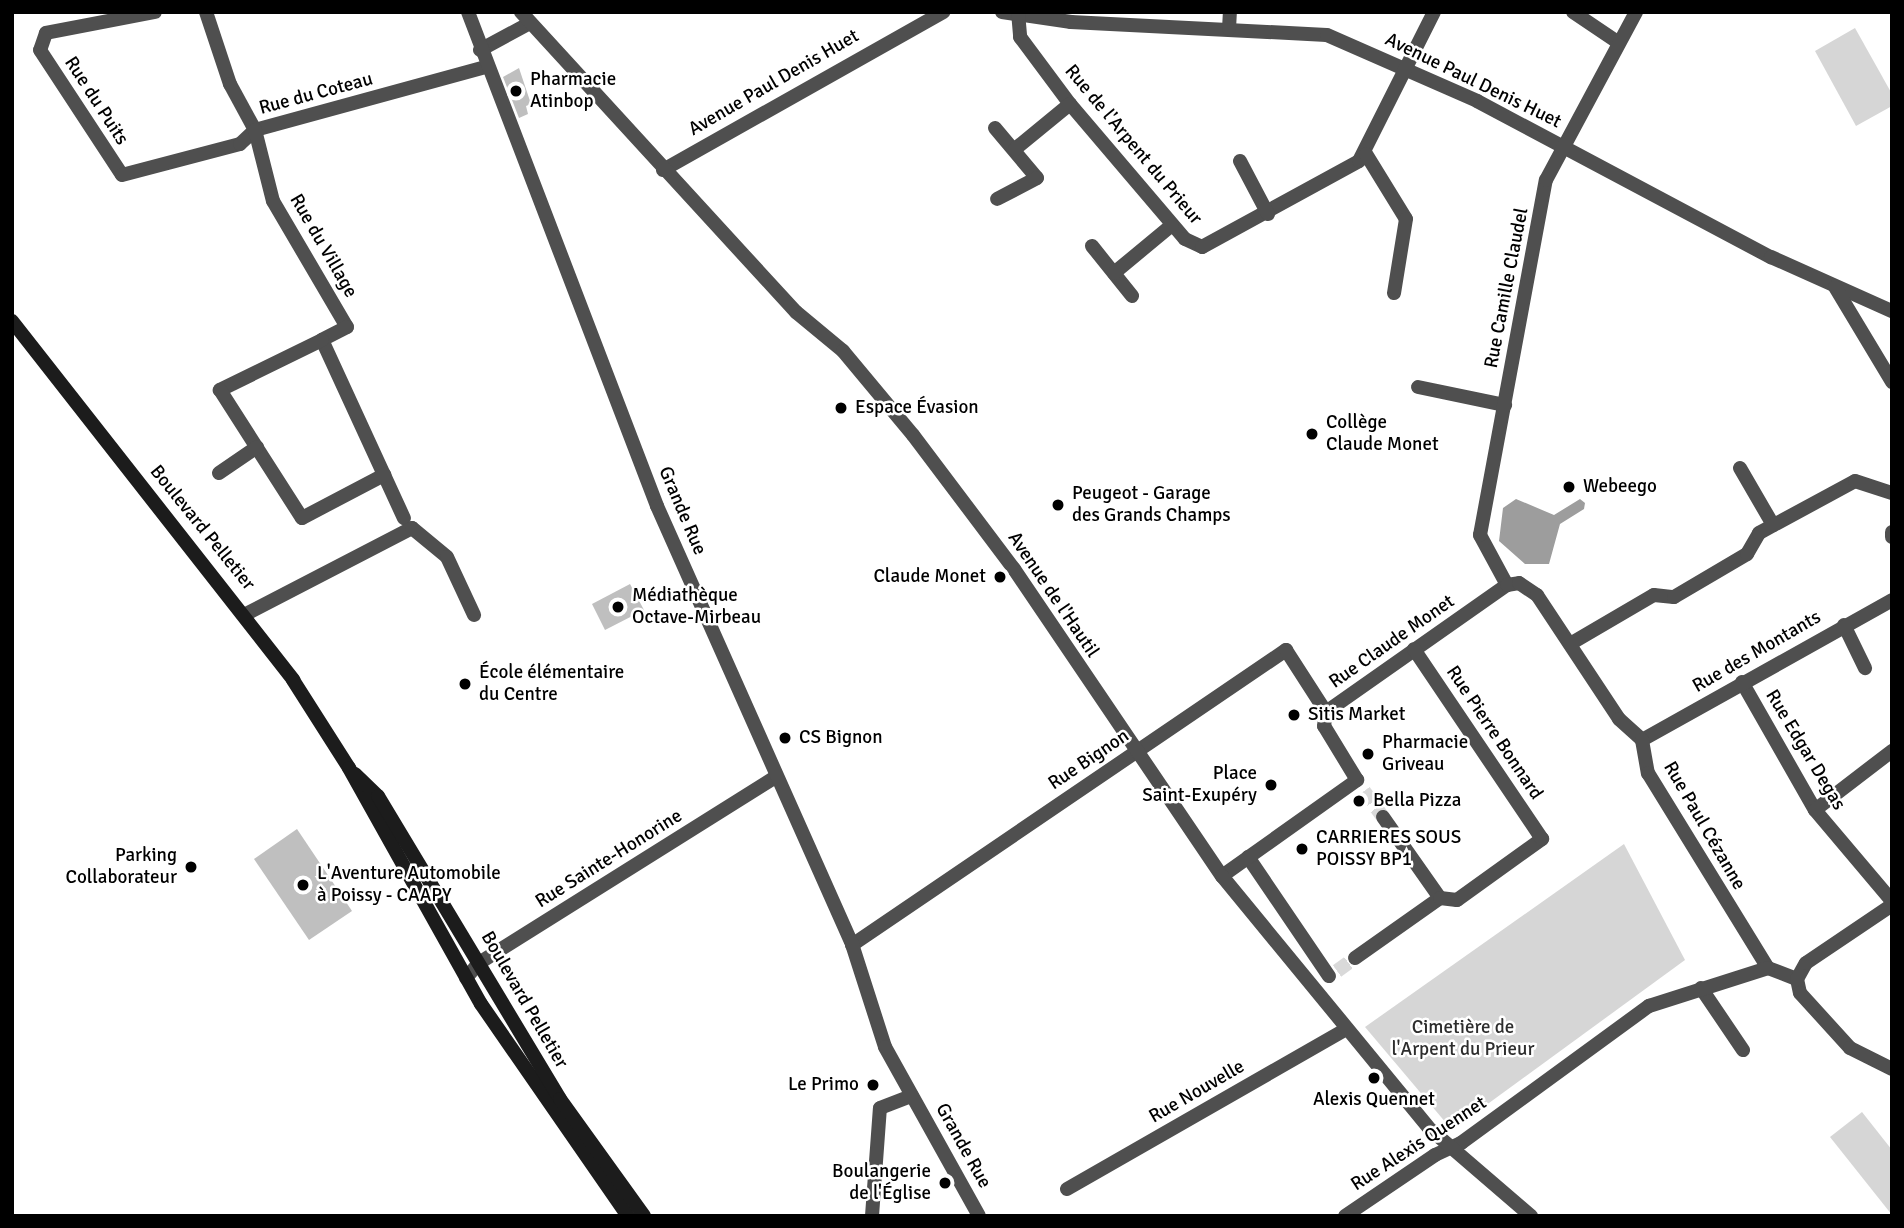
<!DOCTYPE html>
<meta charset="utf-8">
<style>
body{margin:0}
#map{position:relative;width:1904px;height:1228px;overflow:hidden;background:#fff;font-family:Signika,sans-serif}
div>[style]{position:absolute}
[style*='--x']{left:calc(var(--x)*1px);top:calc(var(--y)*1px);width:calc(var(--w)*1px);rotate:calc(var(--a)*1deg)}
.green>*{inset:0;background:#d6d6d6}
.water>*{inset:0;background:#9d9d9d}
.building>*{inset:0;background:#bfbfbf}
.minor-tunnel>*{height:14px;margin-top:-7px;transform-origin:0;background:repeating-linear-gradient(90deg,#d9d9d9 0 14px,transparent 0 21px)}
.minor>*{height:14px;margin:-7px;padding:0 7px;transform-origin:7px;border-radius:7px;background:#4f4f4f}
.tertiary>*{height:14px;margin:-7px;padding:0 7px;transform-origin:7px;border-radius:7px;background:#4f4f4f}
.secondary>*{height:14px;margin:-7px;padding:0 7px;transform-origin:7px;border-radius:7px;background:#1c1c1c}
.dots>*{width:19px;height:19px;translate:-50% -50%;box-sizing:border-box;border:4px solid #fff;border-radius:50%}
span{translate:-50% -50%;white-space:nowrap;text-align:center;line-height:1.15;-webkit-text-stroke:5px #fff;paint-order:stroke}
.poi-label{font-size:19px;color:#000}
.left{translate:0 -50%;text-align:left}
.right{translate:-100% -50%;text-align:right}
.street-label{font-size:19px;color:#000}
.park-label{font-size:19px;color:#2d2d2d}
.frame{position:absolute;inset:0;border:14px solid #000;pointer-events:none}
</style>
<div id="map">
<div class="green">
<div style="clip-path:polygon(1855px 28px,1892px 94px,1892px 106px,1856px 126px,1815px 51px)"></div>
<div style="clip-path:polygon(1624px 844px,1685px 960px,1452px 1130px,1365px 1027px)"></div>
<div style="clip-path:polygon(1862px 1112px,1892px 1150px,1892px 1215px,1830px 1137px)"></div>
</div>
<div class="water">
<div style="clip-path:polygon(1516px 499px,1554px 515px,1580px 499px,1585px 503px,1584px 509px,1560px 524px,1549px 564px,1525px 564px,1499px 541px,1503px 508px)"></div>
</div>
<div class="building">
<div style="clip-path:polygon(519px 68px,531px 104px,526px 106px,528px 114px,519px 118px,503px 77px)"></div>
<div style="clip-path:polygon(630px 584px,644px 610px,605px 630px,592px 604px)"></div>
<div style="clip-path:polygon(297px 829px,352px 911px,309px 940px,254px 859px)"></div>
</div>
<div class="minor-tunnel">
<div style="--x:1364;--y:791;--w:32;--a:54"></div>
<div style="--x:1337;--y:971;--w:22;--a:-36"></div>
</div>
<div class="minor">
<div style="--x:155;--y:12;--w:111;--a:169.1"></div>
<div style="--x:46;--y:33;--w:18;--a:109"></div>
<div style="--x:40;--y:50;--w:149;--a:56.7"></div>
<div style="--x:122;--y:175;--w:122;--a:-14.7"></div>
<div style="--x:240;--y:144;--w:21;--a:-43"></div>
<div style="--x:255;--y:130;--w:238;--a:-15.3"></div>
<div style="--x:206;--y:12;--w:76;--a:71.6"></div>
<div style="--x:230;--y:84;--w:52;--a:61.5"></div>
<div style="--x:255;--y:130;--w:73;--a:75.8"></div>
<div style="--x:273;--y:201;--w:146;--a:59.6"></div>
<div style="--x:347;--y:327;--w:28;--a:153"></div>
<div style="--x:322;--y:340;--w:196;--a:65.3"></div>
<div style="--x:1002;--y:12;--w:70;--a:8.2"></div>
<div style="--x:1071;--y:22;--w:256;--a:2.9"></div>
<div style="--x:1327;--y:35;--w:164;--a:23.7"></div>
<div style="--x:1477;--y:101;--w:333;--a:28"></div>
<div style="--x:1771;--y:257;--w:133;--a:24.1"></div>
<div style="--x:1018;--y:12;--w:25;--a:85"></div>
<div style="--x:1020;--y:37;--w:84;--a:53.3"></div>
<div style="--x:1070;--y:104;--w:177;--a:49.6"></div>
<div style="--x:1185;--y:239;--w:19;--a:25"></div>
<div style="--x:1202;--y:247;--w:179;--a:-28.7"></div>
<div style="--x:1359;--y:161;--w:167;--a:-63.3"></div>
<div style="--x:1573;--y:12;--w:55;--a:34"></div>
<div style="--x:1229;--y:29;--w:17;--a:-87"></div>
<div style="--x:480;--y:50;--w:57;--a:-28.4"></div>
<div style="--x:995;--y:128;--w:65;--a:50"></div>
<div style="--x:1037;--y:178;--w:45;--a:152.3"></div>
<div style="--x:1015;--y:149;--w:71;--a:-39.3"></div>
<div style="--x:1366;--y:154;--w:76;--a:58.4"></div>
<div style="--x:1406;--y:219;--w:75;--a:99.2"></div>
<div style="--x:1240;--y:161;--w:60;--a:62.2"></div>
<div style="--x:663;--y:170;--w:322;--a:-29.4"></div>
<div style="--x:1092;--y:246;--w:64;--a:51.3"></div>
<div style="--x:1114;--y:273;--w:75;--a:-39.6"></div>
<div style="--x:1835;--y:287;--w:111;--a:59"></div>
<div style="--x:322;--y:340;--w:114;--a:153.9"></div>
<div style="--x:220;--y:390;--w:152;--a:57.4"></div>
<div style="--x:302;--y:518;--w:93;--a:-27.7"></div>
<div style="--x:1418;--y:387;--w:89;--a:11.7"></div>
<div style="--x:1740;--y:468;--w:66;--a:59.9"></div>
<div style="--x:219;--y:473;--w:46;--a:-34.4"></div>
<div style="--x:1892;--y:532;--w:5;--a:90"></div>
<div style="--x:1507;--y:585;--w:57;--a:-118.4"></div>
<div style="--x:1480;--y:535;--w:361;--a:-79.5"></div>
<div style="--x:1546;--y:180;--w:191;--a:-61.8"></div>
<div style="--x:246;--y:614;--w:187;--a:-27.4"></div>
<div style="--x:412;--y:528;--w:45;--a:39.6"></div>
<div style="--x:447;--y:557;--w:64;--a:65"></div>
<div style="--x:1844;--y:625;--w:48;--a:64"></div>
<div style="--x:1570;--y:644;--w:97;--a:-30.3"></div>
<div style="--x:1654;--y:595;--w:20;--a:6"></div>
<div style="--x:1674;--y:597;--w:85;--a:-30.5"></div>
<div style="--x:1747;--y:554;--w:24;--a:-60"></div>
<div style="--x:1759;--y:533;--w:109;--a:-28.4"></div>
<div style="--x:1855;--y:481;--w:39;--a:18"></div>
<div style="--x:1742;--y:682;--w:147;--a:60.3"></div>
<div style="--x:1815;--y:810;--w:119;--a:49.8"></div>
<div style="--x:1642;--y:740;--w:287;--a:-29.2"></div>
<div style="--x:1815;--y:810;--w:97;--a:-37.5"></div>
<div style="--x:1383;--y:817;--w:99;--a:54.9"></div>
<div style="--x:1248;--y:857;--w:144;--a:55.8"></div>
<div style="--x:1222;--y:876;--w:166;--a:-35.4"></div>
<div style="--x:1357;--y:780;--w:63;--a:-121.4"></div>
<div style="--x:1324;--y:726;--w:14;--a:-82"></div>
<div style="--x:1326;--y:712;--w:221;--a:-35.1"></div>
<div style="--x:1507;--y:585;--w:12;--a:-9"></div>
<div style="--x:1519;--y:583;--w:22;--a:34"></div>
<div style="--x:1537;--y:595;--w:149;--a:56.5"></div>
<div style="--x:1619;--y:719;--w:31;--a:42"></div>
<div style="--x:1642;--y:740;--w:34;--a:80"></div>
<div style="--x:1648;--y:773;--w:229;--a:58.4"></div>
<div style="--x:1768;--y:968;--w:31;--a:21"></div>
<div style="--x:1797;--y:979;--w:14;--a:78"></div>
<div style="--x:1800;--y:993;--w:74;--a:47.7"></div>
<div style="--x:1850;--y:1048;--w:47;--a:26.6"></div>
<div style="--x:852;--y:945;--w:525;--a:-34.2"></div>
<div style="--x:1286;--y:650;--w:74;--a:57.2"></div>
<div style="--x:1355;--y:958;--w:104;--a:-35.2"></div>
<div style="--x:1440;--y:898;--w:17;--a:7"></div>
<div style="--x:1457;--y:900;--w:105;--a:-35.7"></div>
<div style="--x:1542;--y:839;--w:229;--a:-124"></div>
<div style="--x:466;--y:978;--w:20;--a:-49"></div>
<div style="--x:479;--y:963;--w:350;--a:-32.1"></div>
<div style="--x:1797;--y:979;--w:18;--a:-61"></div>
<div style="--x:1806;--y:963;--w:104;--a:-34"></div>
<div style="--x:1701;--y:988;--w:75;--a:55.9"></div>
<div style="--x:1067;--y:1189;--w:322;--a:-29.8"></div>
<div style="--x:872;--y:1216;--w:108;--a:-85.8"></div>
<div style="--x:880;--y:1108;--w:34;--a:-21"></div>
<div style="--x:1345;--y:1216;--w:109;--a:-34.1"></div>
<div style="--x:1435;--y:1155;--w:29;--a:-25"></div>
<div style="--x:1461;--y:1143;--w:233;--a:-36.1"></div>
<div style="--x:1649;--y:1006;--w:125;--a:-17.7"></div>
</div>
<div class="tertiary">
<div style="--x:468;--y:12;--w:529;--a:69.06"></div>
<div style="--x:657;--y:506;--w:476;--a:66"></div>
<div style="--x:851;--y:941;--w:111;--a:72.2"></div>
<div style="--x:885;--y:1047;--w:193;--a:60.9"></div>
<div style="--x:521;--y:12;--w:407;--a:47.5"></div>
<div style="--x:796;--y:312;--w:61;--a:39.7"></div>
<div style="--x:843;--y:351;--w:109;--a:50.2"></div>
<div style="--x:913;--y:435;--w:168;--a:53"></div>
<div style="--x:1014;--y:569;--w:371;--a:55.9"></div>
<div style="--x:1222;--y:876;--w:329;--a:50.6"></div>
<div style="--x:1431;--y:1130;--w:132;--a:40.7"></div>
</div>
<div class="secondary">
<div style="--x:12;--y:321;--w:456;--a:51.9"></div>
<div style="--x:293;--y:680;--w:104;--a:57.5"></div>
<div style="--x:349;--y:768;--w:270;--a:60.8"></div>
<div style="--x:481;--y:1004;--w:258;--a:55.3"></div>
<div style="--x:355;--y:774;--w:32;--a:44"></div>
<div style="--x:378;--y:796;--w:353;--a:59"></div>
<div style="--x:560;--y:1099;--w:144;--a:54.3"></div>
</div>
<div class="dots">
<div style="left:516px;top:91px;background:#000"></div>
<div style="left:841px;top:408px;background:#000"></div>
<div style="left:1312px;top:434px;background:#000"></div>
<div style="left:1569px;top:487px;background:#000"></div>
<div style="left:1058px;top:505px;background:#000"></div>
<div style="left:1000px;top:577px;background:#000"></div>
<div style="left:618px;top:607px;background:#000"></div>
<div style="left:465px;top:684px;background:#000"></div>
<div style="left:1294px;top:715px;background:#000"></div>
<div style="left:785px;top:738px;background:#000"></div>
<div style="left:1368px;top:754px;background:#000"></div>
<div style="left:1271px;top:785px;background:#000"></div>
<div style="left:1359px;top:801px;background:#000"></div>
<div style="left:1302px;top:849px;background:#000"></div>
<div style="left:191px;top:867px;background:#000"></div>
<div style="left:303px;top:885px;background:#000"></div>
<div style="left:1374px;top:1078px;background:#000"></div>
<div style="left:873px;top:1085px;background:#000"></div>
<div style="left:945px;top:1183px;background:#000"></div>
</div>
<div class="poi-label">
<span class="left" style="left:530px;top:91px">Pharmacie<br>Atinbop</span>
<span class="left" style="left:855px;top:408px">Espace Évasion</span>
<span class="left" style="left:1326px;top:434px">Collège<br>Claude Monet</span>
<span class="left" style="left:1583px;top:487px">Webeego</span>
<span class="left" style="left:1072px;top:505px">Peugeot - Garage<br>des Grands Champs</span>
<span class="right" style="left:986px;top:577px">Claude Monet</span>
<span class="left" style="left:632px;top:607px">Médiathèque<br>Octave-Mirbeau</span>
<span class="left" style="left:479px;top:684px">École élémentaire<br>du Centre</span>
<span class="left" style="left:1308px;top:715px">Sitis Market</span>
<span class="left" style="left:799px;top:738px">CS Bignon</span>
<span class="left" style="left:1382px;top:754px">Pharmacie<br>Griveau</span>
<span class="right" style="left:1257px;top:785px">Place<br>Saint-Exupéry</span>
<span class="left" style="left:1373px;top:801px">Bella Pizza</span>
<span class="left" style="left:1316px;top:849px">CARRIERES SOUS<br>POISSY BP1</span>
<span class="right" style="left:177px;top:867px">Parking<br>Collaborateur</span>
<span class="left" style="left:317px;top:885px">L'Aventure Automobile<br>à Poissy - CAAPY</span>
<span class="right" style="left:859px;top:1085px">Le Primo</span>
<span style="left:1374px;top:1100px">Alexis Quennet</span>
<span class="right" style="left:931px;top:1183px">Boulangerie<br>de l'Église</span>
</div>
<div class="street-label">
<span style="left:1473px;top:81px;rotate:26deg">Avenue Paul Denis Huet</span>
<span style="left:774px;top:83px;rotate:-30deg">Avenue Paul Denis Huet</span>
<span style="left:316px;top:94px;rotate:-15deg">Rue du Coteau</span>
<span style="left:96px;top:101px;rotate:57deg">Rue du Puits</span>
<span style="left:1133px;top:145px;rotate:50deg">Rue de l'Arpent du Prieur</span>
<span style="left:323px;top:246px;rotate:60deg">Rue du Village</span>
<span style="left:1507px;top:288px;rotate:-79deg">Rue Camille Claudel</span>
<span style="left:682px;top:511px;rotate:67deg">Grande Rue</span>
<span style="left:202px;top:528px;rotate:51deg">Boulevard Pelletier</span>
<span style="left:1053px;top:595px;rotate:56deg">Avenue de l'Hautil</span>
<span style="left:1392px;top:642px;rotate:-35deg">Rue Claude Monet</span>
<span style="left:1757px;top:652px;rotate:-30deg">Rue des Montants</span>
<span style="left:1494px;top:733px;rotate:56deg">Rue Pierre Bonnard</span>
<span style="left:1805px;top:750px;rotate:59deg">Rue Edgar Degas</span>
<span style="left:1089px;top:760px;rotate:-34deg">Rue Bignon</span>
<span style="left:1704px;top:826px;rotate:60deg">Rue Paul Cézanne</span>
<span style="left:609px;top:859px;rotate:-32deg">Rue Sainte-Honorine</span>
<span style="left:524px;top:1000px;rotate:60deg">Boulevard Pelletier</span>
<span style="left:1197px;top:1092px;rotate:-30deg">Rue Nouvelle</span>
<span style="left:1419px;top:1144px;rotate:-33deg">Rue Alexis Quennet</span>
<span style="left:963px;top:1146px;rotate:61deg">Grande Rue</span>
</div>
<div class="park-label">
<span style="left:1463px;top:1039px">Cimetière de<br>l'Arpent du Prieur</span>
</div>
<div class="frame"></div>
</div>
